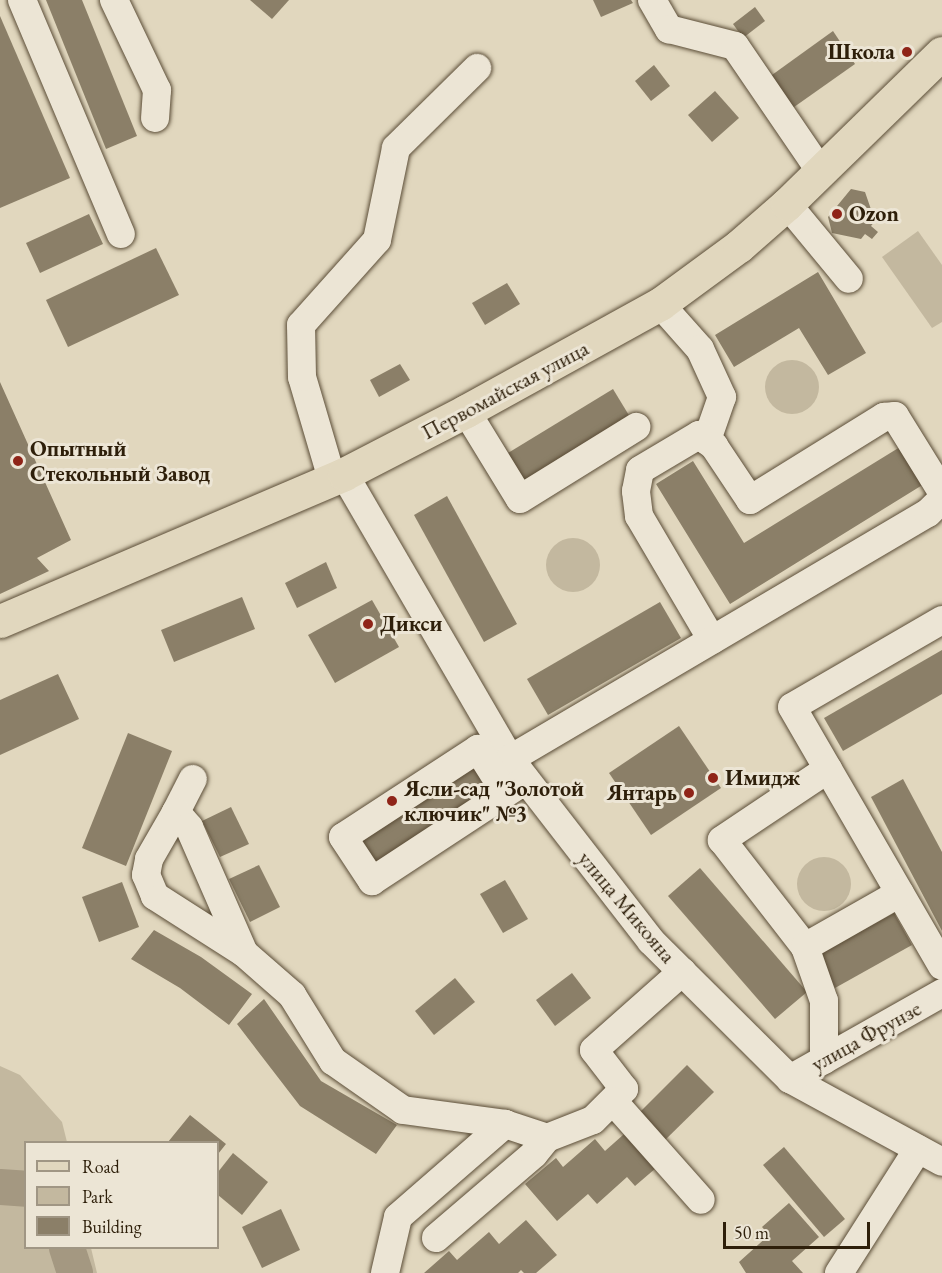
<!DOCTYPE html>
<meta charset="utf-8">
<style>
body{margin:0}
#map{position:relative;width:942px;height:1273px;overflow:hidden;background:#e1d7be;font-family:"EB Garamond",serif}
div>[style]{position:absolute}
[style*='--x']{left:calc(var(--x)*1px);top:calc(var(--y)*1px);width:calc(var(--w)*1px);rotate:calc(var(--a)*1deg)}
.green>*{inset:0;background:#c3b89f}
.round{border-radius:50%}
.river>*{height:36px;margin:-18px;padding:0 18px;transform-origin:18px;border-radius:18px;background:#a49881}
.building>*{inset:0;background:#8b7f68}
.roads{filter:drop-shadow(0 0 2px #5b4d37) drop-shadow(0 0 2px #5b4d37)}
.minor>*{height:28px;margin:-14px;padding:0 14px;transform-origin:14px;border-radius:14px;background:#ece5d5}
.major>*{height:33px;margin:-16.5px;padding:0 16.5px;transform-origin:16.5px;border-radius:16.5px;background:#e1d7be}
.dots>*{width:16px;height:16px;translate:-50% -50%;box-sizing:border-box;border:3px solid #ece5d5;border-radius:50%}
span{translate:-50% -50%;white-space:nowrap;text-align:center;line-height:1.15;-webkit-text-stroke:6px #ece5d5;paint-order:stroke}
.poi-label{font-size:22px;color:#2e1f0a;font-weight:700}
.right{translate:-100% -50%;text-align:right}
.left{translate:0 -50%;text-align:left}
.street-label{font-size:22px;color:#2e1f0a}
.legend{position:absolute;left:24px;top:1141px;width:195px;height:108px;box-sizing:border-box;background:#ece5d5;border:2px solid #a09684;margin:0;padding:8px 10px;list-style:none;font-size:18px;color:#2e1f0a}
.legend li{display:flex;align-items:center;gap:12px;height:30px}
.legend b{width:30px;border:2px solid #a09684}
.scale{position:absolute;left:723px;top:1222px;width:147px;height:27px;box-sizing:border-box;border:3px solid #2e1f0a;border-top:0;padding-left:8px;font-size:18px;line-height:21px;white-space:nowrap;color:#2e1f0a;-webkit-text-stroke:4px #ece5d5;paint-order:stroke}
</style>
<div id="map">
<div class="green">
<div style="clip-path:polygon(918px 231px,942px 265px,942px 322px,932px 328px,882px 257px)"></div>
<div class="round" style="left:765px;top:360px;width:54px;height:54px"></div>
<div class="round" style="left:546px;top:538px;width:54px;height:54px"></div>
<div class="round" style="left:797px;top:857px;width:54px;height:54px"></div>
<div style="clip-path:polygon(0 1066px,20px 1075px,62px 1122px,67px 1142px,26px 1142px,26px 1248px,91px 1248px,97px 1273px,0 1273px)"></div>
</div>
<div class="river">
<div style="--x:0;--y:1187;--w:26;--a:4"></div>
<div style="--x:67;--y:1248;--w:26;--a:72"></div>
</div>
<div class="building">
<div style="clip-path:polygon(46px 0,82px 0,137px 136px,106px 149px)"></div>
<div style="clip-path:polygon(250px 0,289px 0,272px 19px)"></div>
<div style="clip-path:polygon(593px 0,631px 0,633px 3px,601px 17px)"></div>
<div style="clip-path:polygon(755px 7px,765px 21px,743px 38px,733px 24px)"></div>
<div style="clip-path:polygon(0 16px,70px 178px,0 208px)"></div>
<div style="clip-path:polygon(833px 31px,855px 64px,787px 112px,765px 80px)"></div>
<div style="clip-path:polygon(654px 65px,670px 86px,651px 101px,635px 81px)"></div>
<div style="clip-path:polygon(715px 91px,739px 118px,712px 142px,688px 115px)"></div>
<div style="clip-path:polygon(851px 189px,865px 192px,875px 221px,871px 226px,878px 232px,872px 239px,865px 234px,861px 239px,832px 233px,828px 217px)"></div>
<div style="clip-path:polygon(89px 214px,103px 244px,40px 273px,26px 243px)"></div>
<div style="clip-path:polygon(156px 248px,179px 295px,68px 347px,46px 300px)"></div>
<div style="clip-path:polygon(818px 272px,866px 353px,828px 375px,799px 328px,734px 367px,715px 335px)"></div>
<div style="clip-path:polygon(507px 283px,520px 304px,485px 325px,472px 303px)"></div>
<div style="clip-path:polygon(400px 364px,410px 380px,379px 397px,370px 380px)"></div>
<div style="clip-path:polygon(0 382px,71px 540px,37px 558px,49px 571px,0 594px)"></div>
<div style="clip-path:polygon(613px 389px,630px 417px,525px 481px,508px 453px)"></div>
<div style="clip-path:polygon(900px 447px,924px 484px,730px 604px,656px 484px,693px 461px,744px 543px)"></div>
<div style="clip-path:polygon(447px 496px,517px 624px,484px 642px,414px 515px)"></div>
<div style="clip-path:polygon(326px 562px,337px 588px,297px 608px,285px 583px)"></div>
<div style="clip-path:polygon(242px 597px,255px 629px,174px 662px,161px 630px)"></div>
<div style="clip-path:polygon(372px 600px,399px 647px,335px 683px,308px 635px)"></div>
<div style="clip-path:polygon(660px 602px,681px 638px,548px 715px,527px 679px)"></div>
<div style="clip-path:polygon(942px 650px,942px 694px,843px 751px,824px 718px)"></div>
<div style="clip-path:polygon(58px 674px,79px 719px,0 755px,0 700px)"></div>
<div style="clip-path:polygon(679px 726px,721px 788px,651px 835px,609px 773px)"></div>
<div style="clip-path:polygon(128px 733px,172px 751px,126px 866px,82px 848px)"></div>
<div style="clip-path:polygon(474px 764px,492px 790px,374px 869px,356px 842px)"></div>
<div style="clip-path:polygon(903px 779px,942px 852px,942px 931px,871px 797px)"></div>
<div style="clip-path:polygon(231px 807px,249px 844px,220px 857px,202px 821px)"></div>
<div style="clip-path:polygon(259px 865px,280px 907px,250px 922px,229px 879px)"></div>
<div style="clip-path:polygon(700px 868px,807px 992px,775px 1019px,668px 896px)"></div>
<div style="clip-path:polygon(505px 880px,528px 919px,503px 933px,480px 894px)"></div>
<div style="clip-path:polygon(122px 882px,139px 927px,99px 942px,82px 897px)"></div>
<div style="clip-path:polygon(894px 913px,912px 945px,835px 988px,817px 955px)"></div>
<div style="clip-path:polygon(154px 930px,201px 957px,252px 994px,229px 1025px,180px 988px,131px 959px)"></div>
<div style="clip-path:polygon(572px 973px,591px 998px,555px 1026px,536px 1000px)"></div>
<div style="clip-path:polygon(455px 978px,475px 1002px,434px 1035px,415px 1011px)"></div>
<div style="clip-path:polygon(264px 999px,321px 1081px,397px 1125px,376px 1154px,300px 1106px,237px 1024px)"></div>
<div style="clip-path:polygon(687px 1065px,714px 1092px,663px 1142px,637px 1115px)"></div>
<div style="clip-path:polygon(190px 1115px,226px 1144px,218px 1154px,218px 1142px,168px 1142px)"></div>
<div style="clip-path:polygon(632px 1127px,663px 1162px,635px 1186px,627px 1177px,597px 1204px,588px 1194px,557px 1221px,525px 1184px,556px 1158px,563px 1167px,595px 1139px,605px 1151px)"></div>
<div style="clip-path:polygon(784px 1147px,845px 1219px,824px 1237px,763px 1165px)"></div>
<div style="clip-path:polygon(233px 1153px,268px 1182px,242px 1215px,218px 1195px,218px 1172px)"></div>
<div style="clip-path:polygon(789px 1203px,819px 1237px,792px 1261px,803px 1273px,746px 1273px,739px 1262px,769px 1235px,762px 1227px)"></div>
<div style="clip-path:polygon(281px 1209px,300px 1250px,262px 1268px,242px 1227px)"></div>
<div style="clip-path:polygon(526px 1220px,557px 1255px,536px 1273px,524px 1273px,521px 1270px,518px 1273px,424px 1273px,449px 1251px,457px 1260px,489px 1232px,499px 1244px)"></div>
</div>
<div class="roads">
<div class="minor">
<div style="--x:22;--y:0;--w:254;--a:67.1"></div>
<div style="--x:114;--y:0;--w:100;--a:64.5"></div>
<div style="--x:157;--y:90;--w:28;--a:94"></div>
<div style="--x:652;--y:0;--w:34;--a:60"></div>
<div style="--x:669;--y:29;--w:68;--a:14.4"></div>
<div style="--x:735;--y:46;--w:153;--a:55.7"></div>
<div style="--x:787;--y:204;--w:97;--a:50.4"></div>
<div style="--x:660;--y:304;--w:60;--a:48.4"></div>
<div style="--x:700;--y:349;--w:53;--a:65.4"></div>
<div style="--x:722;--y:397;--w:46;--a:109.2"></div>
<div style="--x:466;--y:411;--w:103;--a:58.5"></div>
<div style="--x:520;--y:499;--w:137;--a:-31.8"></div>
<div style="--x:344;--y:474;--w:330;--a:59.8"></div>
<div style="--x:510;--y:759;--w:230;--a:52.2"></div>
<div style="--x:651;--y:941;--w:196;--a:44.8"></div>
<div style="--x:790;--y:1079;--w:173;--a:28.6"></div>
<div style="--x:332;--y:479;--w:106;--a:-106.4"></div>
<div style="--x:302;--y:377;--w:52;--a:-91.1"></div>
<div style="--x:301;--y:325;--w:114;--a:-48.2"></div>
<div style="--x:377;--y:240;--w:94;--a:-78.3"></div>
<div style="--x:396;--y:148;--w:114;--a:-44.6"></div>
<div style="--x:942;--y:620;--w:173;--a:149.9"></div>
<div style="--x:792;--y:707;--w:299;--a:59.9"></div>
<div style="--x:712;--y:640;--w:144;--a:-120.5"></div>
<div style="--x:639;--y:516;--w:25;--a:-97"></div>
<div style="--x:636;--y:491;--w:21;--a:-79"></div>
<div style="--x:640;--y:470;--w:69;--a:-30.7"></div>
<div style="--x:699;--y:435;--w:19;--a:36"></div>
<div style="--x:714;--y:446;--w:65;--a:56.3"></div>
<div style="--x:750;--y:500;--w:158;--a:-31.8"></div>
<div style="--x:884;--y:417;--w:11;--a:-5"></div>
<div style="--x:895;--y:416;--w:89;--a:58.3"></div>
<div style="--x:510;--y:759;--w:485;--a:-30.5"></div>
<div style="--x:928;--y:513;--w:20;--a:-45"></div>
<div style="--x:828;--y:769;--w:128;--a:146.2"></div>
<div style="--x:722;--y:840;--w:135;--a:52.2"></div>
<div style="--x:805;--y:947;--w:109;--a:-29.6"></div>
<div style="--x:505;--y:792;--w:51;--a:-122.1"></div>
<div style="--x:478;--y:749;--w:161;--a:146.9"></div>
<div style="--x:343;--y:837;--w:53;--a:56.6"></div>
<div style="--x:372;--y:881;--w:184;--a:-33.3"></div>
<div style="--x:176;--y:812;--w:37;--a:-63"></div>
<div style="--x:805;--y:947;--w:57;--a:70.6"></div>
<div style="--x:824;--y:1001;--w:59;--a:90"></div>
<div style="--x:244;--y:953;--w:106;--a:-147.4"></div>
<div style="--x:155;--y:896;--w:23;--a:-113"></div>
<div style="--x:146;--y:875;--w:16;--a:-79"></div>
<div style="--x:149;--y:859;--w:54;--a:-60.1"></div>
<div style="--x:176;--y:812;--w:20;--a:49"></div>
<div style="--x:189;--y:827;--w:137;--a:66.4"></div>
<div style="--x:244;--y:953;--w:64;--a:41.2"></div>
<div style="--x:292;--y:995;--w:78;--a:58.2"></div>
<div style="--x:333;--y:1061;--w:85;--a:35"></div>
<div style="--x:403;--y:1110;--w:103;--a:7.8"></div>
<div style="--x:505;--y:1124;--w:44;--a:18.4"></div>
<div style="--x:547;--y:1138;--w:49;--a:-21.4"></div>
<div style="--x:593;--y:1120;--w:44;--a:-45"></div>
<div style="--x:624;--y:1089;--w:49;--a:-127.6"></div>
<div style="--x:594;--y:1050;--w:118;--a:-41.6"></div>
<div style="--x:790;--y:1079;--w:175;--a:-29.5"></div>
<div style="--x:613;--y:1101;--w:132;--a:48.4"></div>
<div style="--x:436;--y:1238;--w:129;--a:-40.6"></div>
<div style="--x:534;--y:1154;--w:21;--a:-51"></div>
<div style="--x:385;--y:1273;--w:57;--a:-76.9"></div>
<div style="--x:398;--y:1217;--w:142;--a:-41"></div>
<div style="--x:839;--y:1273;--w:147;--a:-57.5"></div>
</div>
<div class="major">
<div style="--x:0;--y:621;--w:374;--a:-23.1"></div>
<div style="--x:344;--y:474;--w:137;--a:-27.3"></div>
<div style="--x:466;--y:411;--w:222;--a:-28.9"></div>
<div style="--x:660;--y:304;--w:98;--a:-36.3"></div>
<div style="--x:739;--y:246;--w:64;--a:-41.2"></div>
<div style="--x:787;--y:204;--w:216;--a:-44.3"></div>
</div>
</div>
<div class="dots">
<div style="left:907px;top:52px;background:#8f2418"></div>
<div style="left:837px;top:214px;background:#8f2418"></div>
<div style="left:18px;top:461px;background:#8f2418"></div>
<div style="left:368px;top:624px;background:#8f2418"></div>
<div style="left:713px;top:778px;background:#8f2418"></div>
<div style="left:689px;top:793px;background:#8f2418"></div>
<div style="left:392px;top:801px;background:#8f2418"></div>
</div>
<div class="poi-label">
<span class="right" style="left:895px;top:52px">Школа</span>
<span class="left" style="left:849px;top:214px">Ozon</span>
<span class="left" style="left:30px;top:461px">Опытный<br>Стекольный Завод</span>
<span class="left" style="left:380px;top:624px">Дикси</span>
<span class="left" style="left:725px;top:778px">Имидж</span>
<span class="left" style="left:404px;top:801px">Ясли-сад "Золотой<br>ключик" №3</span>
<span class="right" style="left:677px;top:793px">Янтарь</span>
</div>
<div class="street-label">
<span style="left:505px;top:390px;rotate:-28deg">Первомайская улица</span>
<span style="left:627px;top:907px;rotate:50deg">улица Микояна</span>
<span style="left:866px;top:1036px;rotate:-29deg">улица Фрунзе</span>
</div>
<ul class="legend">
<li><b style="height:8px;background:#e1d7be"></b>Road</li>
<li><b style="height:16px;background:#c3b89f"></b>Park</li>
<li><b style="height:16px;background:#8b7f68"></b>Building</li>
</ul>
<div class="scale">50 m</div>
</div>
